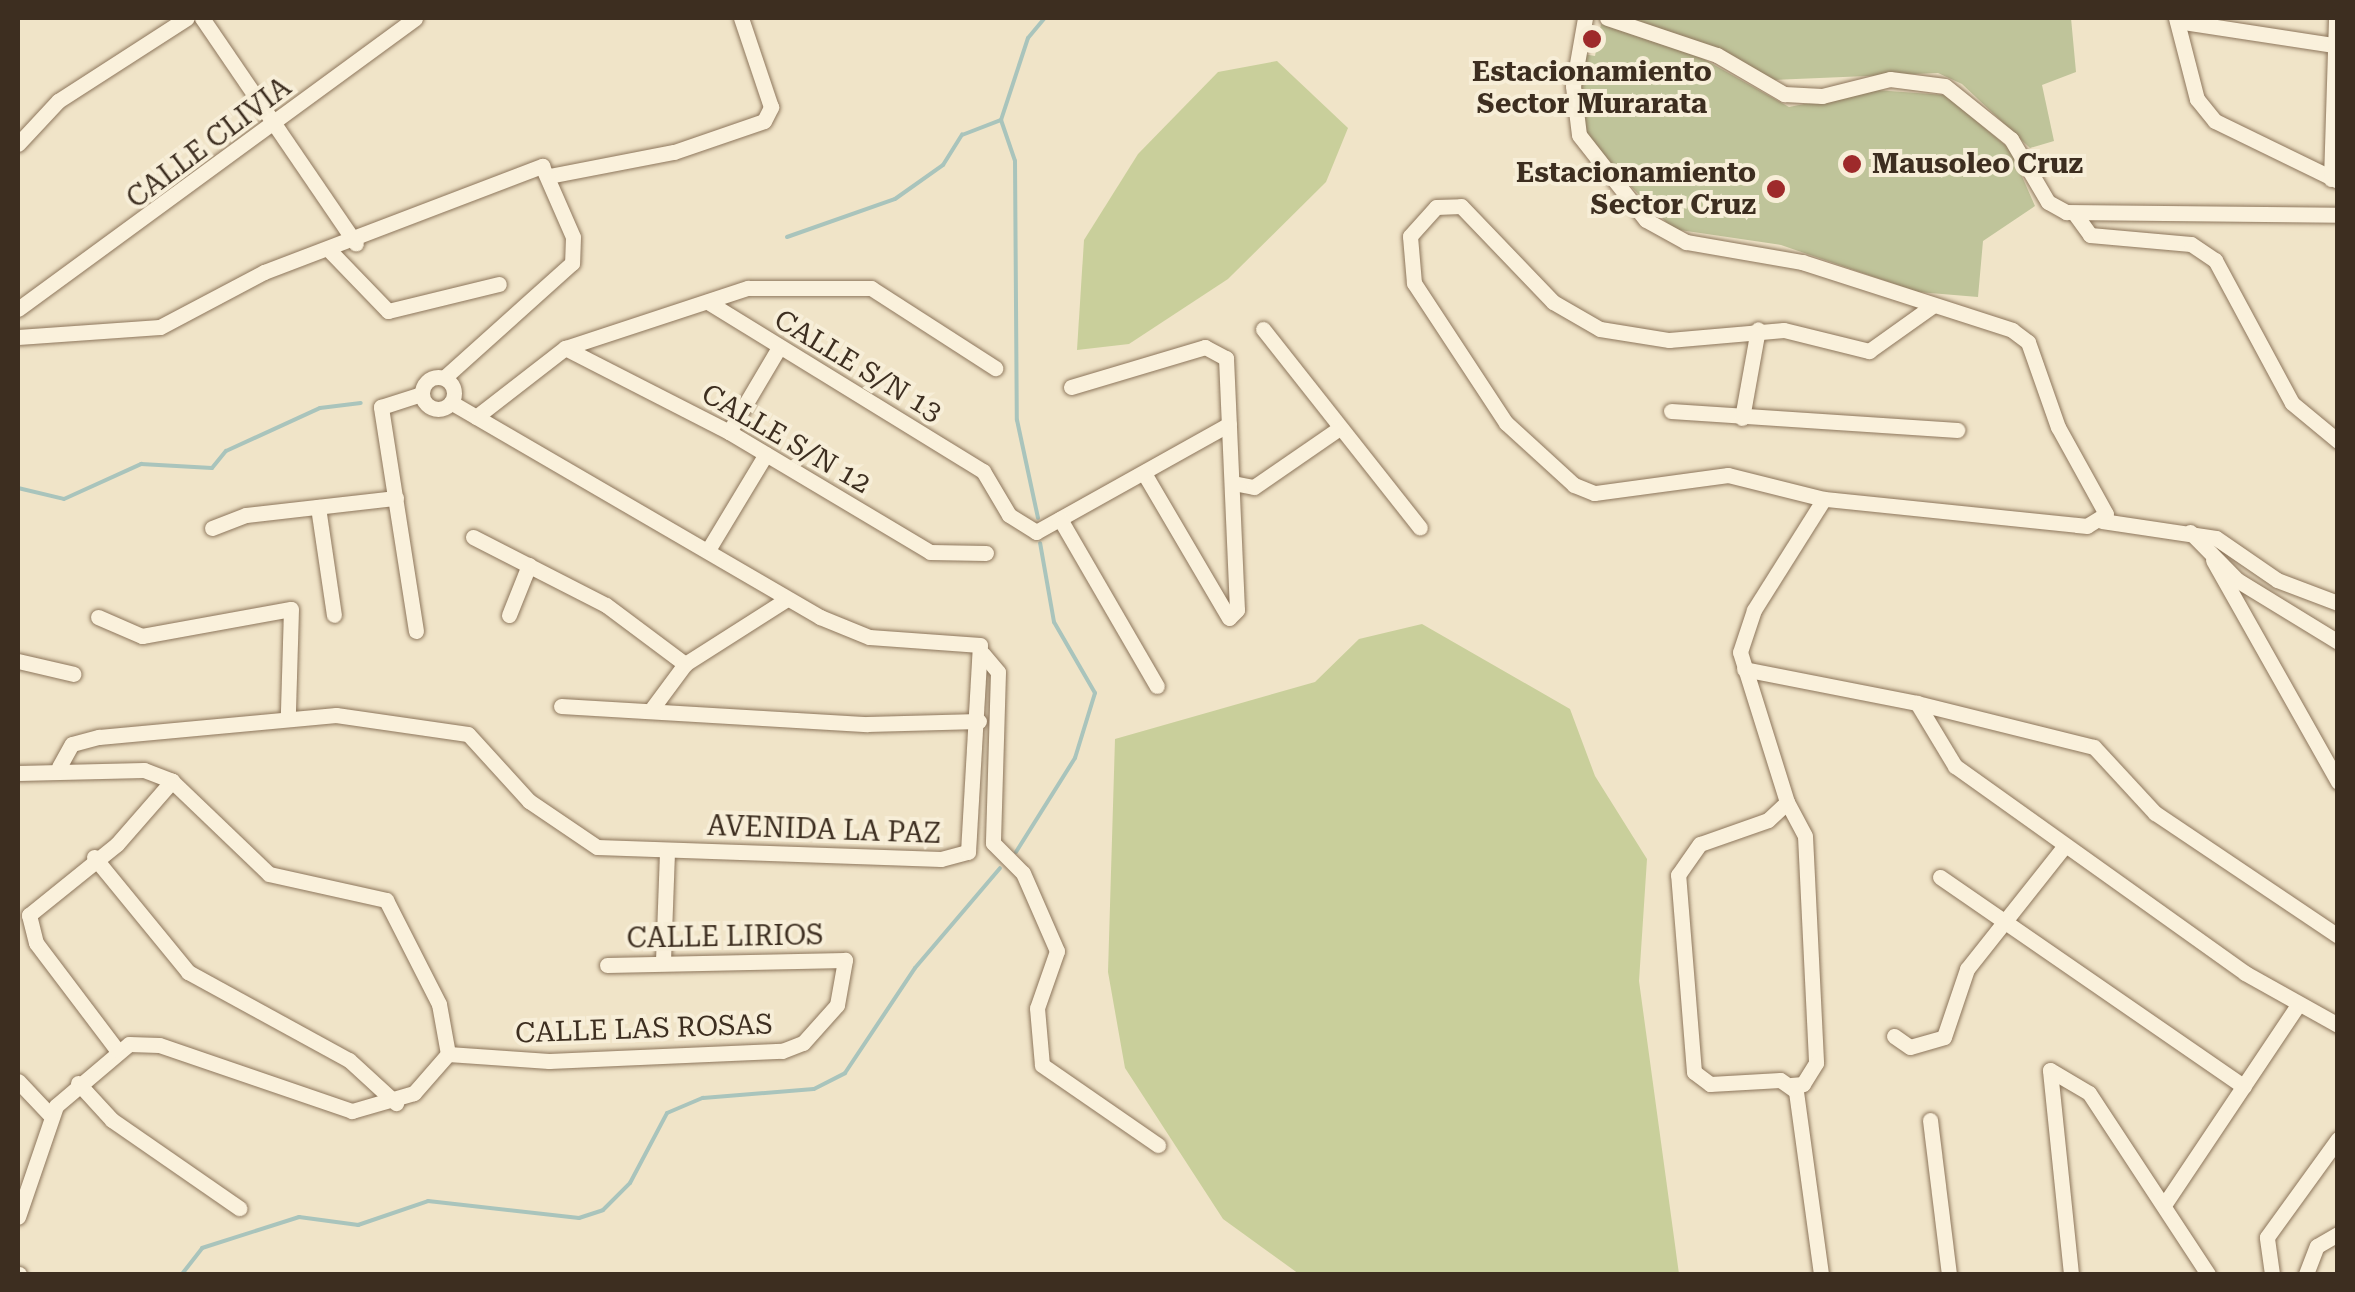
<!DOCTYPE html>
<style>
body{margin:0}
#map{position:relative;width:2355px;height:1292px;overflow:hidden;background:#f0e4c8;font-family:"Roboto Serif",serif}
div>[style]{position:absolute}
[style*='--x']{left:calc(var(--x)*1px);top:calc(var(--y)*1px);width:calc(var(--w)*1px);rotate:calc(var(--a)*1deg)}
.green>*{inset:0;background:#c9cf9b}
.cemetery>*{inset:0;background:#bfc49a}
.stream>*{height:4px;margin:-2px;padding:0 2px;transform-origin:2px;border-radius:2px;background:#a9c4bc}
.roads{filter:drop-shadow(0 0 2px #8d765c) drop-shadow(0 0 2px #8d765c)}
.minor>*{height:15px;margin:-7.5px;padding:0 7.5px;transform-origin:7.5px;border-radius:7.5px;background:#faf1dc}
.minor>.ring{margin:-7.5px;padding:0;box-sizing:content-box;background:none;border:15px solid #faf1dc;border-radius:50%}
.dots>*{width:28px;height:28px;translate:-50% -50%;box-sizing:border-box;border:5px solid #f7eed8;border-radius:50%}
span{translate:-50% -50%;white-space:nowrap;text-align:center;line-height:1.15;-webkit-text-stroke:8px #f7eed8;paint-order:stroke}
.poi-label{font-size:28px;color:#3d2e20;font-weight:700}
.left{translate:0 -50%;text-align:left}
.right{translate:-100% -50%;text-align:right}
.street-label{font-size:28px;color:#3d2e20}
.frame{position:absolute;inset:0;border:20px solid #3d2e20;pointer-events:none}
</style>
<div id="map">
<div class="green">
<div style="clip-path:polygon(1277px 61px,1348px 128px,1326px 182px,1228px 279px,1129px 344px,1077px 350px,1084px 240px,1138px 154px,1218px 72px)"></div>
<div style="clip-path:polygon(1422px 624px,1570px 709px,1595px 776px,1647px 859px,1639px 981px,1679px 1274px,1299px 1274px,1223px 1219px,1125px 1068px,1108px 972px,1115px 739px,1315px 682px,1359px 639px)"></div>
</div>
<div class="cemetery">
<div style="clip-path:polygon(1628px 18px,2071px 18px,2076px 72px,2042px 85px,2054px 141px,2030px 148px,1962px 84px,1938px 73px,1775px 80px)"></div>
<div style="clip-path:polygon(1601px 24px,1702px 58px,1789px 107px,1875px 90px,1945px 95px,2010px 149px,2035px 206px,1983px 241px,1978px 297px,1918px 292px,1781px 245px,1673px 229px,1596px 151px,1578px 115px,1583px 54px,1595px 56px)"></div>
</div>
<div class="stream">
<div style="--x:1001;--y:120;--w:43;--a:71.1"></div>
<div style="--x:1015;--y:161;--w:259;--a:89.6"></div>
<div style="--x:1017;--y:420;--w:100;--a:77.9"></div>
<div style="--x:787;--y:237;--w:114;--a:-19.4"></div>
<div style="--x:895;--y:199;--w:59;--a:-35.3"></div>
<div style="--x:943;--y:165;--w:36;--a:-58"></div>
<div style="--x:962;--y:135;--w:42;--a:-21"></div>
<div style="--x:1001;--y:120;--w:86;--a:-71.8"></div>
<div style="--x:1028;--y:38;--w:26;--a:-50"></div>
<div style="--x:18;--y:488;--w:47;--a:13.4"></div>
<div style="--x:64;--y:499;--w:85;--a:-24.4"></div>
<div style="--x:141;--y:464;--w:71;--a:3.2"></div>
<div style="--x:212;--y:468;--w:22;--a:-51"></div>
<div style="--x:226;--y:451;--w:103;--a:-24.6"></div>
<div style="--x:320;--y:408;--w:41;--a:-7"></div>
<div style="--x:1016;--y:852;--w:111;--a:-57.9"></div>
<div style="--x:1075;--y:758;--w:68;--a:-72.9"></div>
<div style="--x:1095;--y:693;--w:82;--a:-120"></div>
<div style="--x:1054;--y:622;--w:80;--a:-100"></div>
<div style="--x:182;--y:1274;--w:33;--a:-52"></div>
<div style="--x:202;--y:1248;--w:102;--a:-17.7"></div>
<div style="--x:299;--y:1217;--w:60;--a:7.7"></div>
<div style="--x:358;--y:1225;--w:74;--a:-18.9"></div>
<div style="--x:428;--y:1201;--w:152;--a:6.4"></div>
<div style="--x:579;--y:1218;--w:25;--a:-18"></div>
<div style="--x:603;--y:1210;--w:38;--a:-45"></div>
<div style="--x:630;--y:1183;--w:79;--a:-62.1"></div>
<div style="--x:667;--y:1113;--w:39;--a:-23"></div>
<div style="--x:703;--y:1098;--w:111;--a:-4.6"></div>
<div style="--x:814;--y:1089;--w:35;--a:-27"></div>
<div style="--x:845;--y:1073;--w:126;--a:-56.3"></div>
<div style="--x:915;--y:968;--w:131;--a:-49.6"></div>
</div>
<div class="roads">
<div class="minor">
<div style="--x:202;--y:18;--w:273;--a:55.7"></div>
<div style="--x:1585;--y:18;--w:69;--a:100"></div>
<div style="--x:1573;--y:86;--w:49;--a:83"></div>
<div style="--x:1579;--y:135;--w:108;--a:51.8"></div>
<div style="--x:1646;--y:220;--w:46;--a:28.8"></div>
<div style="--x:1686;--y:242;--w:118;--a:9.8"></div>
<div style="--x:1802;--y:262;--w:221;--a:17.9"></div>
<div style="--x:2012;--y:330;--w:20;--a:37"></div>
<div style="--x:2028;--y:342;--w:90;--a:70.6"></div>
<div style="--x:2058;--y:427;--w:99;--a:61.1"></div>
<div style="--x:2106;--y:514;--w:22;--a:148"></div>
<div style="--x:2087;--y:526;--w:264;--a:-174.1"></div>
<div style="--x:1824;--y:499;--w:99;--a:-166"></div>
<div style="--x:1728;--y:475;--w:135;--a:172.3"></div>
<div style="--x:1594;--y:493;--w:22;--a:-158"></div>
<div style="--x:1574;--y:485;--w:92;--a:-137.6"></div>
<div style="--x:1506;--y:423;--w:168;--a:-123.3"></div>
<div style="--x:1414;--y:283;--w:47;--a:-94.9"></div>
<div style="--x:1410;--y:236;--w:39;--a:-48"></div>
<div style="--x:1436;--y:207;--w:25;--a:-2"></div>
<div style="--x:1461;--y:206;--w:133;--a:46.2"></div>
<div style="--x:1553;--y:302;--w:54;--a:29.9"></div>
<div style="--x:1600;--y:329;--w:70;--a:9.1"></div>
<div style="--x:1669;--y:340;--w:115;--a:-5"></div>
<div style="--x:1784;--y:330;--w:88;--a:13.9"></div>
<div style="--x:1869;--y:351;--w:77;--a:-35.5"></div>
<div style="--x:1607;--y:18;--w:116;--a:18.6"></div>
<div style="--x:1717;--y:55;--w:78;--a:30.2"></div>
<div style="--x:1784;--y:94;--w:38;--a:3"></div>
<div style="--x:1822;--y:96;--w:70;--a:-14"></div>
<div style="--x:1890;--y:79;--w:55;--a:7.3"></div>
<div style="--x:1945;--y:86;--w:85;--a:38.8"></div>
<div style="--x:2011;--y:139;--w:73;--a:59.6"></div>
<div style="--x:2048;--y:202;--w:21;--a:29"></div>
<div style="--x:2066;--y:212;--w:272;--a:0.6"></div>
<div style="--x:2176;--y:18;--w:84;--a:75.5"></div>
<div style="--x:2197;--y:99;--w:28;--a:51"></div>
<div style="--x:2215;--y:121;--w:137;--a:26"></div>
<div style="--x:2177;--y:21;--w:159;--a:8.7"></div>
<div style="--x:18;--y:144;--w:59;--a:-47.1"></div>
<div style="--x:58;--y:101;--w:153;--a:-32.8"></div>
<div style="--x:549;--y:176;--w:127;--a:-10.9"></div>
<div style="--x:674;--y:152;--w:95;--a:-19"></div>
<div style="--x:764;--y:121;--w:16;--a:-63"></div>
<div style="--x:771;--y:107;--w:94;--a:-108.6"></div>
<div style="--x:2331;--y:179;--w:161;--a:-88.2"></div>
<div style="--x:2075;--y:214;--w:26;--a:54"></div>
<div style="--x:2090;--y:235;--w:101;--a:5.1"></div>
<div style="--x:2191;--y:244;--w:29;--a:34"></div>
<div style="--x:2215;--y:260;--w:162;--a:61.7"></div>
<div style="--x:2292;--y:403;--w:60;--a:39.6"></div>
<div style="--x:331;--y:252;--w:82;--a:46"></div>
<div style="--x:388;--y:311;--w:114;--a:-13.7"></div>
<div style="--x:708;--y:302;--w:323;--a:31.6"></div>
<div style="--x:983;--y:471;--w:51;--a:59.4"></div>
<div style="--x:1009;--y:515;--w:32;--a:32"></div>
<div style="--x:1036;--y:532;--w:221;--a:-29.2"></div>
<div style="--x:18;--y:309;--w:492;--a:-36.2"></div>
<div style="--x:1263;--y:329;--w:253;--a:51.7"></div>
<div style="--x:18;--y:337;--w:142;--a:-4"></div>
<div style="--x:160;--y:327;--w:118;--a:-27.9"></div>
<div style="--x:264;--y:272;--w:298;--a:-20.9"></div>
<div style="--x:542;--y:166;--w:77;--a:66.4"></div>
<div style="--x:573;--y:237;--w:26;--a:92"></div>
<div style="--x:572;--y:263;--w:172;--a:138.1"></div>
<div style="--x:565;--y:348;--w:184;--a:27.1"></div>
<div style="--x:729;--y:432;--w:234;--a:30.8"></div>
<div style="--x:930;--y:552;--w:56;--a:1"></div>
<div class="ring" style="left:422px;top:377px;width:17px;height:17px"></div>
<div style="--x:1071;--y:387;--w:140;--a:-16.6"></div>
<div style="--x:1205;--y:347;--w:24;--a:28"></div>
<div style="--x:1226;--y:358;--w:252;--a:87.5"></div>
<div style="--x:1237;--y:610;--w:11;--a:135"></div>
<div style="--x:1229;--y:618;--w:168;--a:-120.4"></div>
<div style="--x:1671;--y:411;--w:287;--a:3.8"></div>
<div style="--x:476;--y:417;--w:113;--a:-37.8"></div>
<div style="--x:565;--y:348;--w:193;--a:-18.2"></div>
<div style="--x:748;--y:288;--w:123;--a:0"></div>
<div style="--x:871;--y:288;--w:148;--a:32.8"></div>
<div style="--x:1742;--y:418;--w:90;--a:-79.8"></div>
<div style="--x:729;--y:432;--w:96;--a:-59.4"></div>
<div style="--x:1233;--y:483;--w:21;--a:11"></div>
<div style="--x:1254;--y:487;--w:102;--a:-34.6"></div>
<div style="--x:318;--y:507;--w:109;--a:81.6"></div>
<div style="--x:1060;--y:519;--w:193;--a:59.9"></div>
<div style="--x:2102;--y:521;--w:115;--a:8.5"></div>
<div style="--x:2216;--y:538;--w:74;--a:34.5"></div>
<div style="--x:2277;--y:580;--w:65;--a:20.7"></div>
<div style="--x:212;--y:528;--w:36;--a:-21"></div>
<div style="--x:246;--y:515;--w:151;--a:-6.5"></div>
<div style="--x:2190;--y:532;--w:67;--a:45.6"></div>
<div style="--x:2237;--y:580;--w:119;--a:31.5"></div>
<div style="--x:473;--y:537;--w:149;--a:27.1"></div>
<div style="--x:606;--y:605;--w:99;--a:36.8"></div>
<div style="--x:708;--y:550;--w:112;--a:-58.9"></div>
<div style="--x:2213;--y:560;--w:255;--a:60.6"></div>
<div style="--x:509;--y:615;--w:54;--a:-68.2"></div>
<div style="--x:98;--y:617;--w:48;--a:23.4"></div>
<div style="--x:142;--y:636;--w:151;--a:-10.3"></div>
<div style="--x:291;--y:609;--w:104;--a:91.7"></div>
<div style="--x:416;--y:631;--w:227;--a:-98.9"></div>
<div style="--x:381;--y:407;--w:42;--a:-18"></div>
<div style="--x:983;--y:654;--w:23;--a:50"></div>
<div style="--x:998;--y:672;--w:171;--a:91.7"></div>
<div style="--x:993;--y:843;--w:42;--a:45"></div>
<div style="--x:1023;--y:873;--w:85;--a:66.4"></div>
<div style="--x:1057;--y:951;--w:60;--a:109.3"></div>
<div style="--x:1037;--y:1008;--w:57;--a:85"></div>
<div style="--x:1042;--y:1065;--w:141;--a:34.6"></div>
<div style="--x:18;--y:661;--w:57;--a:13.1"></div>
<div style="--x:1744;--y:669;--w:176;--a:11.1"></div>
<div style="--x:1917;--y:703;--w:74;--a:58.9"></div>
<div style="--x:1955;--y:766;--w:356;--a:35.5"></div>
<div style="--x:2245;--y:973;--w:107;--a:29.2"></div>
<div style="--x:1917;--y:703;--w:182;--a:14"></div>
<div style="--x:2094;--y:747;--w:90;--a:47.3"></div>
<div style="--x:2155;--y:813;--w:220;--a:33.9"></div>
<div style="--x:561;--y:706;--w:307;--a:3.4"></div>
<div style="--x:867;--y:724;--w:112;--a:-1.5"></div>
<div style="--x:651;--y:710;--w:57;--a:-53.5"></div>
<div style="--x:685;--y:664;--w:121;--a:-32.5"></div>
<div style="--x:59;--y:767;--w:26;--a:-61"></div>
<div style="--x:72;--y:744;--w:28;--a:-15"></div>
<div style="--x:99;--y:737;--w:238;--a:-5.3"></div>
<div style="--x:336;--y:715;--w:133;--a:8.2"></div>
<div style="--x:468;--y:734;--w:91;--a:47.7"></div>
<div style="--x:529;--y:801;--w:82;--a:34.1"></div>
<div style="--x:597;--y:847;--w:344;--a:2"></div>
<div style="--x:941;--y:859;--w:28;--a:-15"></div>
<div style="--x:968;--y:852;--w:207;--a:-86.7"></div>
<div style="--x:980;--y:645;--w:111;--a:-175.9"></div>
<div style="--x:869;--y:637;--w:53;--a:-157.8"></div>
<div style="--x:820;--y:617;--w:427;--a:-149.8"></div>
<div style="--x:18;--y:773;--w:126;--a:-1.4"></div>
<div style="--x:144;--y:770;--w:30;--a:21"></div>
<div style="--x:172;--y:781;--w:134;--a:43.8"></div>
<div style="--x:269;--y:874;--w:120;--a:12.5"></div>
<div style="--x:386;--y:900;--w:117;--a:63"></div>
<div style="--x:439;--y:1004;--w:51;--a:79.8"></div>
<div style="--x:448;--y:1054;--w:52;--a:131.1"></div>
<div style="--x:414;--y:1093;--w:65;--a:163.8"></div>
<div style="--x:352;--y:1111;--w:204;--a:-161.1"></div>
<div style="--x:159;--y:1045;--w:30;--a:-178"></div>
<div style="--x:129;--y:1044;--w:96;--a:139.7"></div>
<div style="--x:56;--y:1106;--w:117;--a:108.9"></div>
<div style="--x:1787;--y:802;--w:38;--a:62"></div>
<div style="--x:1805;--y:836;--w:227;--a:87.2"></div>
<div style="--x:1816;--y:1063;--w:25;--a:122"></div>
<div style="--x:1803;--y:1084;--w:12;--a:175"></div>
<div style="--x:94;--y:857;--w:149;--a:50.7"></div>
<div style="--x:188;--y:972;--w:183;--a:28.7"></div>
<div style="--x:349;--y:1060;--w:64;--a:42.5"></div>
<div style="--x:1940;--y:877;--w:369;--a:34.6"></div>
<div style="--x:663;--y:961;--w:110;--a:-87.9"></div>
<div style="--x:1894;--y:1036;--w:19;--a:35"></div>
<div style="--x:1910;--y:1047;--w:35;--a:-16"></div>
<div style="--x:1944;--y:1037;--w:72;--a:-71.3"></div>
<div style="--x:1967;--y:969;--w:154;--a:-51.6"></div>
<div style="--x:117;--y:1050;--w:134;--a:-127.1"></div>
<div style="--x:36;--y:943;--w:29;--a:-104"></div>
<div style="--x:29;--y:915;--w:113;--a:-38.9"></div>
<div style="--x:117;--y:844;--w:84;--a:-48.9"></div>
<div style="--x:448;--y:1054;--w:101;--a:4"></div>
<div style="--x:549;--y:1061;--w:233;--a:-2.5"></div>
<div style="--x:782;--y:1051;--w:22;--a:-21"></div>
<div style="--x:803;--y:1043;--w:51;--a:-48.2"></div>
<div style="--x:837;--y:1005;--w:46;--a:-79.9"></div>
<div style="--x:845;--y:960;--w:238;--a:178.8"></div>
<div style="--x:18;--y:1081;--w:47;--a:46.7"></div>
<div style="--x:78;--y:1083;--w:50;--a:47.4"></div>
<div style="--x:112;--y:1120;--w:155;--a:34.7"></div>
<div style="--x:1930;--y:1120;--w:155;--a:83"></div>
<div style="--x:2166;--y:1202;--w:236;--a:-56.2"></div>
<div style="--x:18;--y:1274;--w:1;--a:0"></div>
<div style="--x:1821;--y:1274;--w:185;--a:-97.8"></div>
<div style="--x:1796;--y:1091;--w:19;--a:-145"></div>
<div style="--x:1780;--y:1080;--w:70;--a:176.7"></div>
<div style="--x:1710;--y:1084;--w:20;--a:-143"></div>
<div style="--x:1694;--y:1072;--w:198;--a:-94.6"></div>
<div style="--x:1678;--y:875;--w:38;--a:-55"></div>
<div style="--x:1700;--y:844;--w:72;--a:-19.4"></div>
<div style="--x:1768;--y:820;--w:26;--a:-43"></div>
<div style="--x:1787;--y:802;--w:157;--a:-107.4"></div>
<div style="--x:1740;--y:652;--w:44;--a:-71.6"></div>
<div style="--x:1754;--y:610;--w:131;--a:-57.8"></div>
<div style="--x:2071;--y:1274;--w:205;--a:-95.9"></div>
<div style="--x:2050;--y:1070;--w:45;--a:30.5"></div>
<div style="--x:2089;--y:1093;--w:217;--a:56.7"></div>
<div style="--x:2272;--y:1274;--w:37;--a:-98"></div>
<div style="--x:2267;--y:1237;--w:121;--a:-54.1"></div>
<div style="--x:2306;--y:1274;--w:30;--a:-69"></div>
<div style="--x:2317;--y:1246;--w:24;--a:-30"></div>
</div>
</div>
<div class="dots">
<div style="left:1592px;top:39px;background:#9e2a2b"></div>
<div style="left:1852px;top:164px;background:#9e2a2b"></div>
<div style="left:1776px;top:189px;background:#9e2a2b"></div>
</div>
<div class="poi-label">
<span style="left:1592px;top:88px">Estacionamiento<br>Sector Murarata</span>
<span class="left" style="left:1872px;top:164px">Mausoleo Cruz</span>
<span class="right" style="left:1756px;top:189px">Estacionamiento<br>Sector Cruz</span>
</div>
<div class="street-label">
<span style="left:209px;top:143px;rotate:-37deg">CALLE CLIVIA</span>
<span style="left:858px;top:366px;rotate:31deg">CALLE S/N 13</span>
<span style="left:786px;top:439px;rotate:30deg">CALLE S/N 12</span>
<span style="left:824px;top:830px;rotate:2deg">AVENIDA LA PAZ</span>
<span style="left:725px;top:937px;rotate:-1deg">CALLE LIRIOS</span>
<span style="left:644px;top:1029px;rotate:-2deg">CALLE LAS ROSAS</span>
</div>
<div class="frame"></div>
</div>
